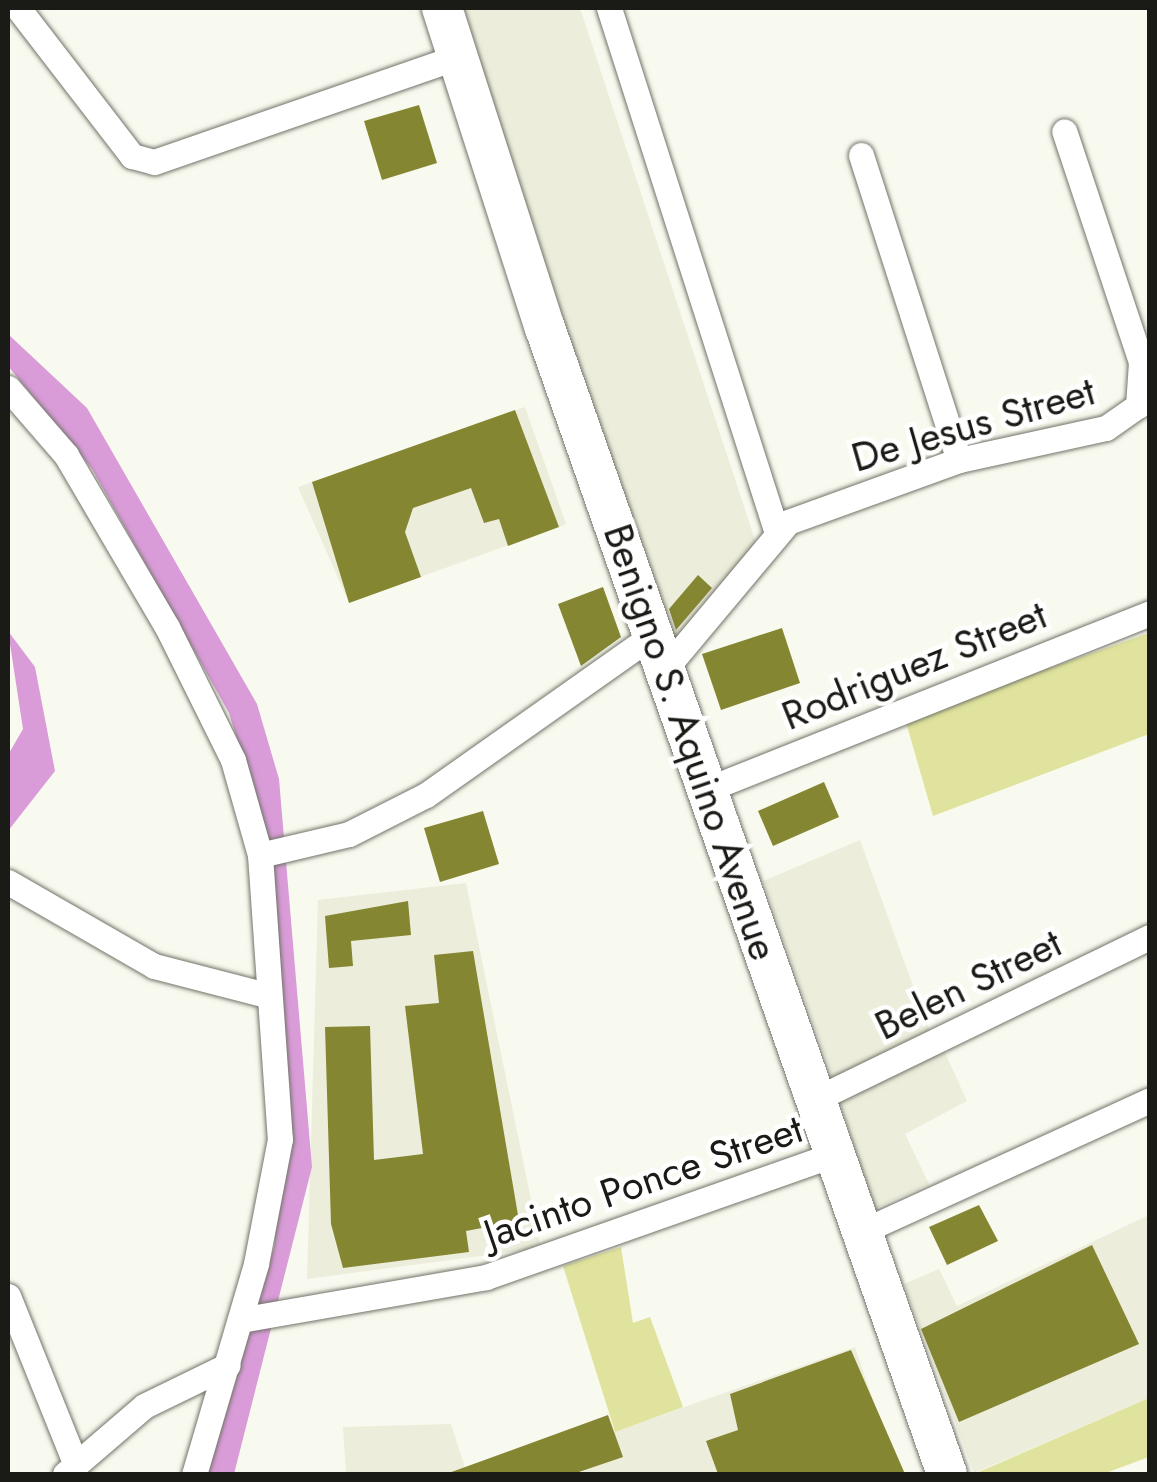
<!DOCTYPE html>
<style>
body{margin:0}
#map{position:relative;width:1157px;height:1482px;overflow:hidden;background:#f9faef;font-family:Jost,sans-serif}
div>[style]{position:absolute}
[style*='--x']{left:calc(var(--x)*1px);top:calc(var(--y)*1px);width:calc(var(--w)*1px);rotate:calc(var(--a)*1deg)}
.built>*{inset:0;background:#eceddb}
.green>*{inset:0;background:#e0e39d}
.water>*{inset:0;background:#d99cd8}
.building>*{inset:0;background:#858632}
.roads{filter:drop-shadow(0 0 2px #727369) drop-shadow(0 0 2px #727369)}
.minor>*{height:25px;margin:-12.5px;padding:0 12.5px;transform-origin:12.5px;border-radius:12.5px;background:#fff}
.primary>*{height:40px;margin:-20px;padding:0 20px;transform-origin:20px;border-radius:20px;background:#fff}
span{translate:-50% -50%;white-space:nowrap;text-align:center;line-height:1.15;-webkit-text-stroke:9px #fff;paint-order:stroke}
.street-label{font-size:40px;color:#1a1a16}
.frame{position:absolute;inset:0;border:10px solid #1a1a16;pointer-events:none}
</style>
<div id="map">
<div class="built">
<div style="clip-path:polygon(464px 8px,580px 8px,757px 546px,672px 648px,499px 138px)"></div>
<div style="clip-path:polygon(525px 407px,566px 524px,349px 603px,298px 487px)"></div>
<div style="clip-path:polygon(860px 840px,931px 1035px,834px 1081px,763px 881px)"></div>
<div style="clip-path:polygon(466px 883px,541px 1248px,307px 1279px,318px 900px)"></div>
<div style="clip-path:polygon(942px 1046px,967px 1101px,905px 1134px,929px 1184px,874px 1209px,837px 1093px)"></div>
<div style="clip-path:polygon(1149px 1215px,1149px 1398px,974px 1473px,904px 1284px,939px 1269px,957px 1306px)"></div>
<div style="clip-path:polygon(855px 1347px,898px 1474px,494px 1474px)"></div>
<div style="clip-path:polygon(451px 1424px,467px 1474px,346px 1474px,343px 1427px)"></div>
</div>
<div class="green">
<div style="clip-path:polygon(1149px 633px,1149px 734px,933px 816px,905px 719px)"></div>
<div style="clip-path:polygon(621px 1247px,633px 1323px,650px 1317px,683px 1407px,615px 1432px,563px 1266px)"></div>
<div style="clip-path:polygon(1149px 1398px,1149px 1457px,1103px 1474px,974px 1474px)"></div>
</div>
<div class="water">
<div style="clip-path:polygon(8px 334px,87px 408px,257px 704px,279px 779px,312px 1167px,234px 1474px,208px 1474px,274px 1247px,290px 1088px,252px 787px,229px 713px,92px 469px,8px 366px)"></div>
<div style="clip-path:polygon(8px 631px,35px 667px,55px 771px,8px 831px,8px 755px,23px 729px)"></div>
</div>
<div class="building">
<div style="clip-path:polygon(419px 105px,437px 163px,382px 180px,364px 121px)"></div>
<div style="clip-path:polygon(515px 410px,559px 527px,508px 546px,499px 519px,484px 523px,471px 488px,413px 508px,405px 532px,421px 577px,349px 603px,312px 482px)"></div>
<div style="clip-path:polygon(698px 575px,712px 588px,676px 630px,669px 609px)"></div>
<div style="clip-path:polygon(603px 587px,621px 637px,581px 666px,558px 604px)"></div>
<div style="clip-path:polygon(782px 628px,800px 683px,721px 710px,702px 654px)"></div>
<div style="clip-path:polygon(824px 782px,839px 817px,773px 846px,758px 811px)"></div>
<div style="clip-path:polygon(483px 811px,499px 864px,440px 882px,424px 828px)"></div>
<div style="clip-path:polygon(408px 901px,411px 935px,351px 941px,353px 966px,329px 968px,325px 916px)"></div>
<div style="clip-path:polygon(473px 951px,519px 1221px,466px 1231px,469px 1252px,343px 1268px,331px 1224px,325px 1027px,370px 1026px,374px 1160px,423px 1154px,405px 1006px,439px 1003px,434px 955px)"></div>
<div style="clip-path:polygon(979px 1205px,998px 1241px,947px 1265px,929px 1227px)"></div>
<div style="clip-path:polygon(1092px 1245px,1139px 1344px,959px 1422px,921px 1329px)"></div>
<div style="clip-path:polygon(851px 1350px,905px 1474px,718px 1474px,706px 1441px,738px 1430px,730px 1394px)"></div>
<div style="clip-path:polygon(608px 1415px,623px 1457px,573px 1474px,446px 1474px)"></div>
</div>
<div class="roads">
<div class="minor">
<div style="--x:18;--y:8;--w:187;--a:52.4"></div>
<div style="--x:132;--y:156;--w:23;--a:15"></div>
<div style="--x:154;--y:162;--w:321;--a:-19.1"></div>
<div style="--x:609;--y:8;--w:551;--a:72.26"></div>
<div style="--x:861;--y:155;--w:320;--a:72.2"></div>
<div style="--x:8;--y:388;--w:89;--a:49.1"></div>
<div style="--x:66;--y:455;--w:199;--a:59.6"></div>
<div style="--x:167;--y:627;--w:148;--a:63.6"></div>
<div style="--x:233;--y:760;--w:99;--a:74.1"></div>
<div style="--x:260;--y:855;--w:285;--a:86"></div>
<div style="--x:280;--y:1139;--w:127;--a:100.9"></div>
<div style="--x:256;--y:1264;--w:219;--a:106.4"></div>
<div style="--x:666;--y:668;--w:190;--a:-50.1"></div>
<div style="--x:788;--y:522;--w:182;--a:-19.9"></div>
<div style="--x:959;--y:460;--w:150;--a:-12.3"></div>
<div style="--x:1106;--y:428;--w:39;--a:-35"></div>
<div style="--x:1138;--y:406;--w:44;--a:-86.1"></div>
<div style="--x:1141;--y:362;--w:243;--a:-108.4"></div>
<div style="--x:708;--y:789;--w:476;--a:-21.7"></div>
<div style="--x:260;--y:855;--w:91;--a:-13.3"></div>
<div style="--x:349;--y:834;--w:86;--a:-26.9"></div>
<div style="--x:426;--y:795;--w:279;--a:-35.2"></div>
<div style="--x:8;--y:882;--w:168;--a:29.9"></div>
<div style="--x:154;--y:966;--w:116;--a:14.5"></div>
<div style="--x:818;--y:1098;--w:369;--a:-25.9"></div>
<div style="--x:865;--y:1230;--w:313;--a:-24.5"></div>
<div style="--x:8;--y:1296;--w:182;--a:68.1"></div>
<div style="--x:240;--y:1320;--w:250;--a:-9.9"></div>
<div style="--x:486;--y:1277;--w:370;--a:-19.4"></div>
<div style="--x:65;--y:1474;--w:104;--a:-40.7"></div>
<div style="--x:144;--y:1406;--w:93;--a:-26"></div>
</div>
<div class="primary">
<div style="--x:442;--y:8;--w:336;--a:72.2"></div>
<div style="--x:545;--y:328;--w:1214;--a:70.67"></div>
</div>
</div>
<div class="street-label">
<span style="left:973px;top:424px;rotate:-16deg">De Jesus Street</span>
<span style="left:914px;top:665px;rotate:-22deg">Rodriguez Street</span>
<span style="left:691px;top:742px;rotate:71deg">Benigno S. Aquino Avenue</span>
<span style="left:968px;top:984px;rotate:-26deg">Belen Street</span>
<span style="left:643px;top:1181px;rotate:-19deg">Jacinto Ponce Street</span>
</div>
<div class="frame"></div>
</div>
